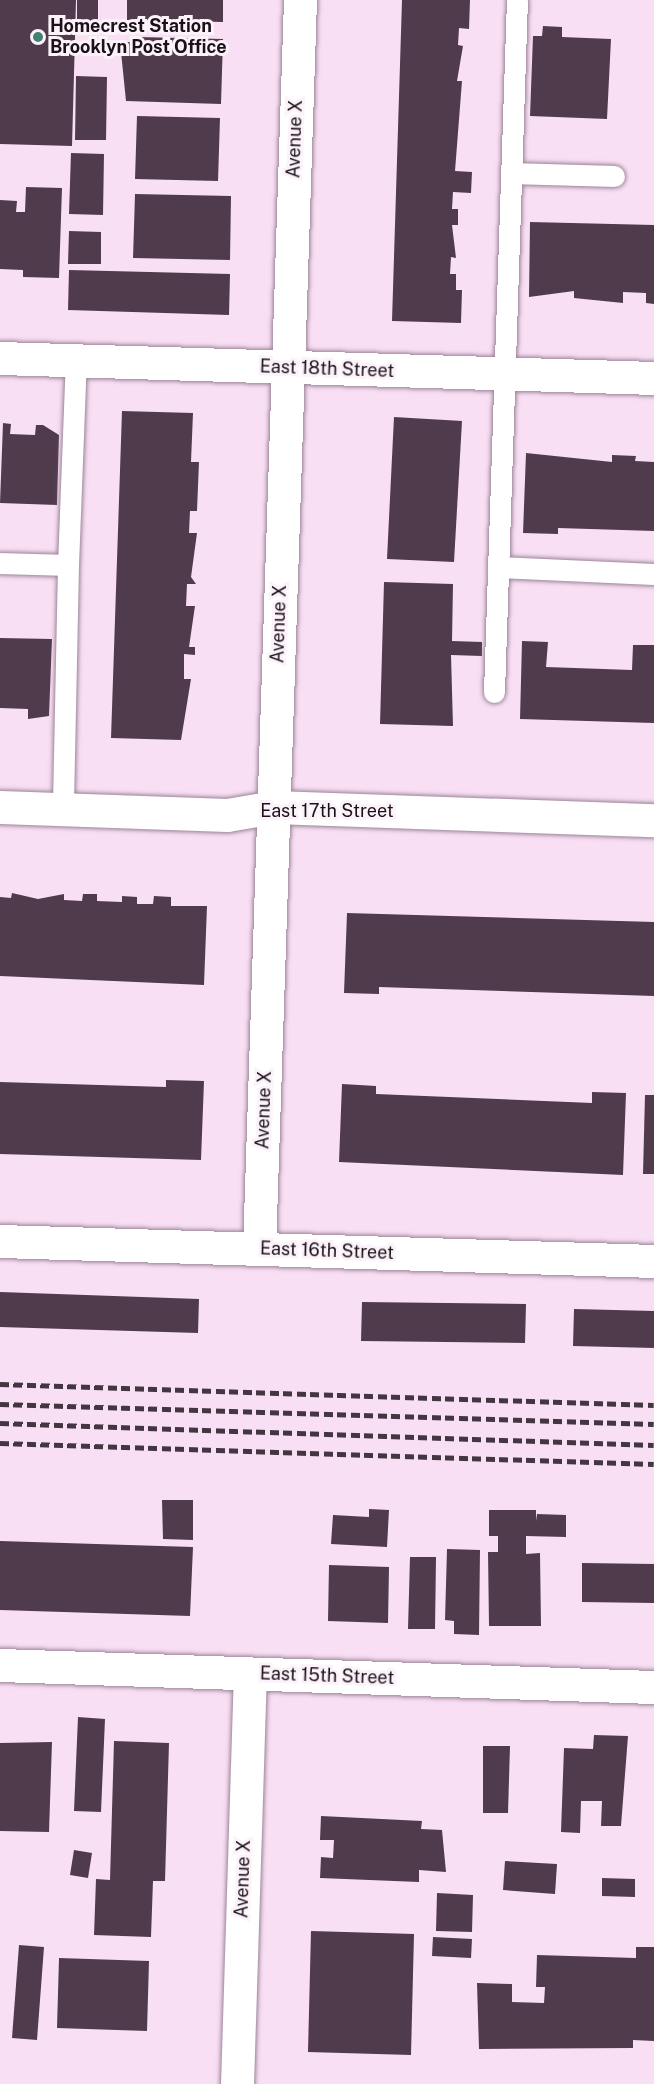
<!DOCTYPE html>
<style>
body{margin:0}
#map{position:relative;width:654px;height:2084px;overflow:hidden;background:#f9dff4;font-family:"Public Sans",sans-serif}
div>[style]{position:absolute}
[style*='--x']{left:calc(var(--x)*1px);top:calc(var(--y)*1px);width:calc(var(--w)*1px);rotate:calc(var(--a)*1deg)}
.building>*{inset:0;background:#503b4c}
.roads{filter:drop-shadow(0 0 2px #9c8498) drop-shadow(0 0 2px #9c8498)}
.lane>*{height:21px;margin:-10.5px;padding:0 10.5px;transform-origin:10.5px;border-radius:10.5px;background:#fff}
.street>*{height:33px;margin:-16.5px;padding:0 16.5px;transform-origin:16.5px;border-radius:16.5px;background:#fff}
.rail>*{height:4.5px;margin-top:-2.25px;transform-origin:0;background:repeating-linear-gradient(90deg,#423640 0 9px,transparent 0 13.5px)}
.dots>*{width:16px;height:16px;translate:-50% -50%;box-sizing:border-box;border:3px solid #fcf2fa;border-radius:50%}
span{translate:-50% -50%;white-space:nowrap;text-align:center;line-height:1.15;-webkit-text-stroke:6px #fcf2fa;paint-order:stroke}
.poi-label{font-size:18px;color:#1a1119;font-weight:700}
.left{translate:0 -50%;text-align:left}
.street-label{font-size:18px;color:#1a1119}
</style>
<div id="map">
<div class="building">
<div style="clip-path:polygon(0 0,76px 0,72px 146px,0 144px)"></div>
<div style="clip-path:polygon(77px 0,98px 0,98px 23px,77px 22px)"></div>
<div style="clip-path:polygon(127px 0,223px 0,223px 22px,127px 20px)"></div>
<div style="clip-path:polygon(402px 0,470px 0,469px 29px,459px 28px,458px 45px,463px 46px,457px 81px,462px 81px,455px 171px,472px 172px,471px 193px,453px 192px,452px 209px,458px 209px,458px 225px,452px 225px,456px 258px,451px 257px,450px 274px,456px 274px,456px 290px,462px 290px,461px 323px,392px 321px)"></div>
<div style="clip-path:polygon(543px 26px,562px 27px,562px 37px,611px 39px,607px 119px,530px 116px,533px 36px,542px 36px)"></div>
<div style="clip-path:polygon(138px 37px,223px 39px,221px 104px,126px 101px,120px 42px,139px 42px)"></div>
<div style="clip-path:polygon(76px 76px,107px 77px,106px 140px,75px 140px)"></div>
<div style="clip-path:polygon(137px 116px,220px 118px,218px 181px,135px 179px)"></div>
<div style="clip-path:polygon(71px 153px,104px 154px,103px 215px,69px 214px)"></div>
<div style="clip-path:polygon(26px 187px,62px 188px,59px 278px,23px 277px,23px 270px,0 269px,0 200px,17px 201px,16px 212px,25px 212px)"></div>
<div style="clip-path:polygon(135px 194px,231px 196px,230px 260px,133px 258px)"></div>
<div style="clip-path:polygon(530px 222px,654px 225px,654px 304px,646px 303px,646px 293px,623px 292px,623px 303px,574px 298px,574px 291px,529px 297px)"></div>
<div style="clip-path:polygon(69px 231px,101px 232px,101px 264px,68px 264px)"></div>
<div style="clip-path:polygon(69px 270px,230px 274px,229px 315px,68px 310px)"></div>
<div style="clip-path:polygon(122px 411px,193px 413px,191px 462px,199px 462px,197px 511px,190px 511px,189px 533px,197px 533px,191px 577px,196px 584px,187px 584px,186px 606px,195px 606px,189px 647px,195px 647px,195px 655px,184px 654px,184px 679px,191px 679px,181px 740px,111px 738px)"></div>
<div style="clip-path:polygon(394px 417px,462px 421px,454px 562px,387px 559px)"></div>
<div style="clip-path:polygon(3px 423px,11px 424px,10px 434px,35px 435px,36px 425px,43px 425px,59px 435px,57px 505px,0 503px)"></div>
<div style="clip-path:polygon(526px 453px,612px 462px,612px 455px,636px 456px,635px 461px,654px 462px,654px 531px,558px 528px,558px 534px,523px 533px)"></div>
<div style="clip-path:polygon(384px 582px,453px 584px,452px 641px,482px 642px,482px 656px,451px 655px,453px 726px,380px 724px)"></div>
<div style="clip-path:polygon(0 638px,52px 639px,49px 716px,28px 719px,28px 709px,0 708px)"></div>
<div style="clip-path:polygon(522px 641px,548px 642px,546px 667px,632px 670px,633px 645px,654px 645px,654px 723px,520px 719px)"></div>
<div style="clip-path:polygon(12px 893px,38px 899px,64px 894px,64px 900px,82px 901px,83px 894px,97px 894px,97px 901px,122px 902px,122px 896px,137px 897px,137px 904px,153px 904px,154px 896px,171px 897px,171px 906px,207px 906px,204px 985px,0 976px,0 897px,11px 898px)"></div>
<div style="clip-path:polygon(347px 913px,654px 922px,654px 996px,379px 987px,379px 994px,344px 993px)"></div>
<div style="clip-path:polygon(166px 1080px,204px 1081px,201px 1160px,0 1154px,0 1082px,166px 1087px)"></div>
<div style="clip-path:polygon(342px 1084px,376px 1086px,376px 1094px,592px 1103px,592px 1092px,626px 1093px,623px 1175px,339px 1162px)"></div>
<div style="clip-path:polygon(645px 1095px,654px 1095px,654px 1174px,643px 1174px)"></div>
<div style="clip-path:polygon(0 1292px,199px 1299px,198px 1333px,0 1327px)"></div>
<div style="clip-path:polygon(362px 1302px,526px 1304px,525px 1343px,361px 1341px)"></div>
<div style="clip-path:polygon(574px 1309px,654px 1311px,654px 1348px,573px 1346px)"></div>
<div style="clip-path:polygon(162px 1500px,193px 1500px,193px 1540px,163px 1539px)"></div>
<div style="clip-path:polygon(369px 1509px,389px 1510px,387px 1547px,331px 1544px,333px 1515px,369px 1517px)"></div>
<div style="clip-path:polygon(489px 1510px,536px 1510px,536px 1521px,537px 1514px,566px 1515px,566px 1537px,526px 1536px,526px 1554px,540px 1553px,541px 1626px,489px 1626px,488px 1552px,498px 1552px,498px 1536px,489px 1536px)"></div>
<div style="clip-path:polygon(0 1541px,193px 1547px,190px 1616px,0 1610px)"></div>
<div style="clip-path:polygon(447px 1549px,480px 1550px,479px 1635px,454px 1634px,454px 1621px,445px 1620px)"></div>
<div style="clip-path:polygon(410px 1557px,436px 1557px,435px 1629px,408px 1629px)"></div>
<div style="clip-path:polygon(582px 1563px,654px 1564px,654px 1603px,582px 1602px)"></div>
<div style="clip-path:polygon(329px 1565px,389px 1567px,388px 1623px,328px 1621px)"></div>
<div style="clip-path:polygon(78px 1717px,105px 1719px,101px 1812px,74px 1811px)"></div>
<div style="clip-path:polygon(594px 1735px,628px 1736px,621px 1826px,601px 1826px,602px 1801px,581px 1801px,580px 1833px,561px 1832px,564px 1748px,593px 1749px)"></div>
<div style="clip-path:polygon(114px 1741px,169px 1743px,165px 1881px,153px 1881px,151px 1937px,94px 1935px,96px 1879px,110px 1880px)"></div>
<div style="clip-path:polygon(52px 1742px,49px 1832px,0 1831px,0 1743px)"></div>
<div style="clip-path:polygon(483px 1746px,510px 1746px,508px 1813px,483px 1813px)"></div>
<div style="clip-path:polygon(321px 1816px,422px 1821px,421px 1829px,442px 1830px,446px 1872px,419px 1870px,419px 1882px,320px 1878px,321px 1857px,333px 1858px,334px 1840px,320px 1840px)"></div>
<div style="clip-path:polygon(74px 1850px,92px 1853px,88px 1878px,70px 1875px)"></div>
<div style="clip-path:polygon(505px 1861px,557px 1864px,555px 1894px,503px 1890px)"></div>
<div style="clip-path:polygon(602px 1878px,635px 1879px,635px 1897px,602px 1896px)"></div>
<div style="clip-path:polygon(437px 1893px,473px 1895px,472px 1932px,436px 1931px)"></div>
<div style="clip-path:polygon(311px 1931px,414px 1934px,411px 2055px,308px 2052px)"></div>
<div style="clip-path:polygon(433px 1937px,472px 1939px,471px 1958px,432px 1956px)"></div>
<div style="clip-path:polygon(19px 1945px,44px 1947px,37px 2040px,12px 2038px)"></div>
<div style="clip-path:polygon(636px 1947px,654px 1947px,654px 2041px,633px 2040px,633px 2048px,479px 2049px,477px 1983px,512px 1984px,512px 2002px,544px 2003px,545px 1987px,536px 1987px,537px 1955px,636px 1958px)"></div>
<div style="clip-path:polygon(59px 1958px,149px 1961px,147px 2031px,57px 2028px)"></div>
</div>
<div class="roads">
<div class="lane">
<div style="--x:511;--y:173;--w:103;--a:1.7"></div>
<div style="--x:0;--y:563;--w:68;--a:1.7"></div>
<div style="--x:68;--y:565;--w:244;--a:91.2"></div>
<div style="--x:68;--y:565;--w:205;--a:-87.8"></div>
<div style="--x:498;--y:567;--w:156;--a:2.6"></div>
<div style="--x:494;--y:692;--w:692;--a:-88.1"></div>
</div>
<div class="street">
<div style="--x:0;--y:358;--w:654;--a:1.75"></div>
<div style="--x:0;--y:807;--w:227;--a:2"></div>
<div style="--x:227;--y:815;--w:48;--a:-9.7"></div>
<div style="--x:274;--y:807;--w:380;--a:2"></div>
<div style="--x:0;--y:1241;--w:654;--a:1.75"></div>
<div style="--x:259;--y:1249;--w:1250;--a:-88.12"></div>
<div style="--x:0;--y:1665;--w:654;--a:1.93"></div>
<div style="--x:237;--y:2084;--w:410;--a:-88.2"></div>
</div>
</div>
<div class="rail">
<div style="--x:0;--y:1384;--w:654;--a:1.84"></div>
<div style="--x:0;--y:1404;--w:654;--a:1.75"></div>
<div style="--x:0;--y:1423;--w:654;--a:1.93"></div>
<div style="--x:0;--y:1443;--w:654;--a:1.84"></div>
</div>
<div class="dots">
<div style="left:38px;top:37px;background:#428270"></div>
</div>
<div class="poi-label">
<span class="left" style="left:50px;top:37px">Homecrest Station<br>Brooklyn Post Office</span>
</div>
<div class="street-label">
<span style="left:295px;top:139px;rotate:-88deg">Avenue X</span>
<span style="left:327px;top:369px;rotate:2deg">East 18th Street</span>
<span style="left:279px;top:624px;rotate:-88deg">Avenue X</span>
<span style="left:327px;top:811px">East 17th Street</span>
<span style="left:264px;top:1110px;rotate:-88deg">Avenue X</span>
<span style="left:327px;top:1251px;rotate:2deg">East 16th Street</span>
<span style="left:327px;top:1676px;rotate:2deg">East 15th Street</span>
<span style="left:243px;top:1879px;rotate:-88deg">Avenue X</span>
</div>
</div>
